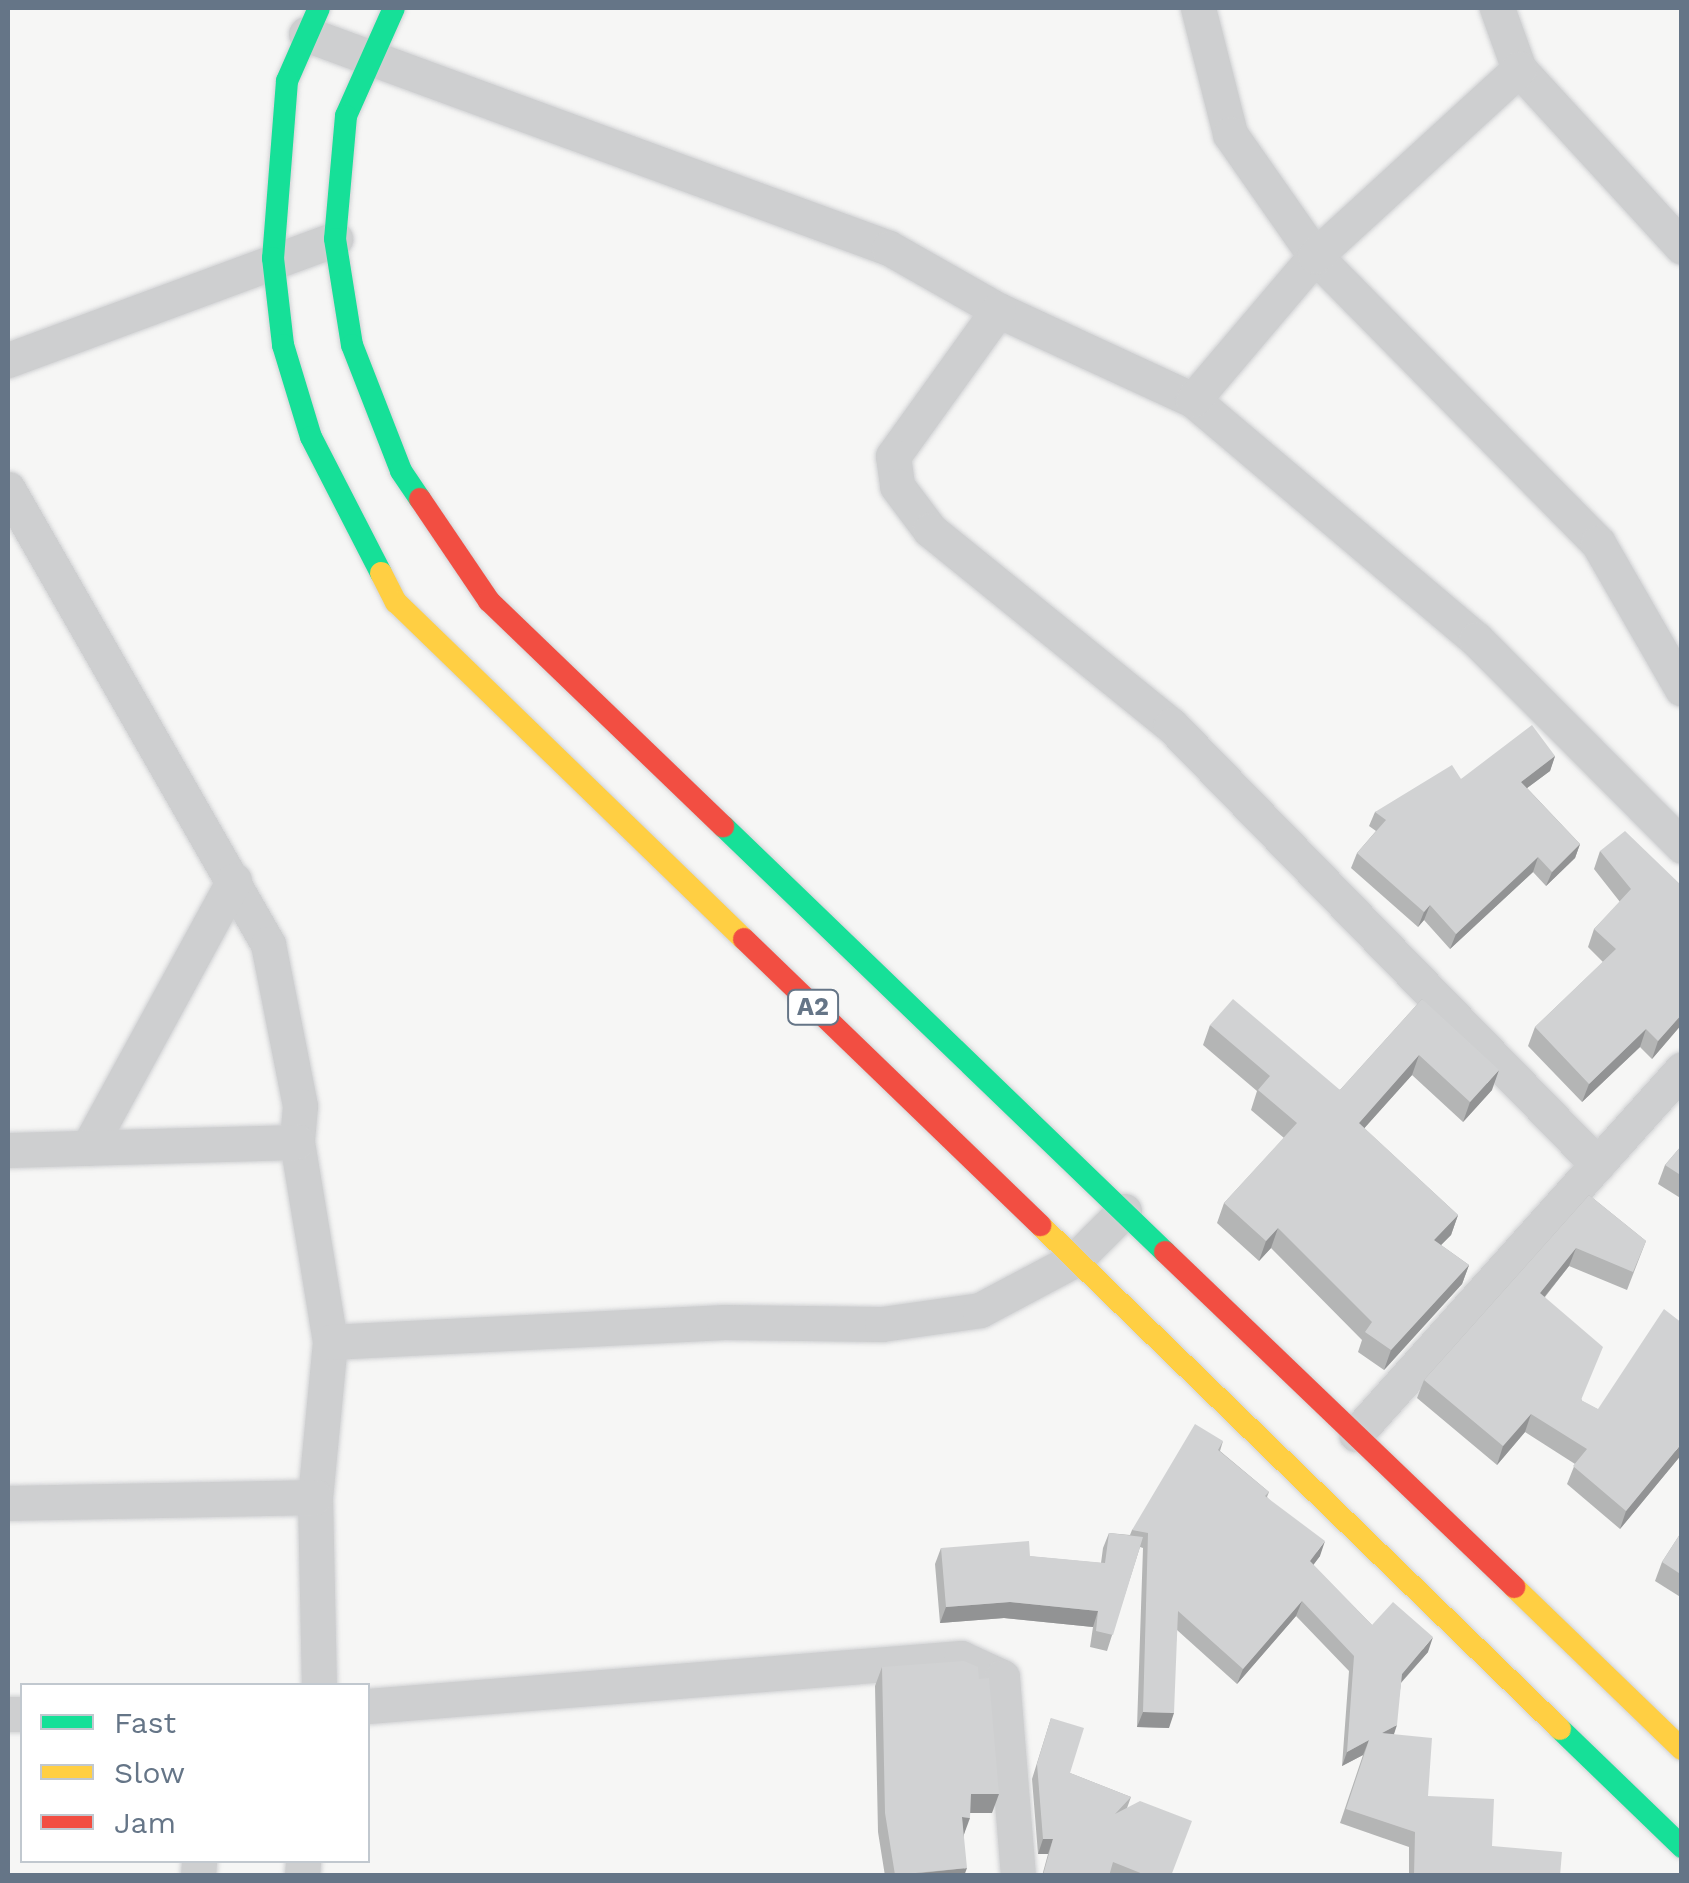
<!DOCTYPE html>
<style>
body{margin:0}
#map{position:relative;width:1689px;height:1883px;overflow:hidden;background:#f6f6f5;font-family:"Work Sans",sans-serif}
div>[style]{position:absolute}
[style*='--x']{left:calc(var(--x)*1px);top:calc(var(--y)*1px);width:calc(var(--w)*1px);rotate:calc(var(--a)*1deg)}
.roads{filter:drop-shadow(0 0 2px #d1d2d4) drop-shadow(0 0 2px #d1d2d4)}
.street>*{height:35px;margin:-17.5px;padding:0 17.5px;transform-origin:17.5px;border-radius:17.5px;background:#cecfd0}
.fast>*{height:22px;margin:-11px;padding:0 11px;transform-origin:11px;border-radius:11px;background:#16e098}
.slow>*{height:22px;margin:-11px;padding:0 11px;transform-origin:11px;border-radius:11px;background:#ffcf43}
.jam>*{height:22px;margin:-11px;padding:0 11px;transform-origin:11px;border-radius:11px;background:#f24e42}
.wall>*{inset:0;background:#b4b5b5}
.shaded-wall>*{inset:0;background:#929394}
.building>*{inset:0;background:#d1d2d3}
span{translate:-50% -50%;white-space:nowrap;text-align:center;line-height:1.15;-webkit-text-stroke:10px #fff;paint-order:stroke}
.shield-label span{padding:2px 8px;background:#fff;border:2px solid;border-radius:8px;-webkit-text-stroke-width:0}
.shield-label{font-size:25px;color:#657587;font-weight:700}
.frame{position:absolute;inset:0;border:10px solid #657587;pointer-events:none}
.legend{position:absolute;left:20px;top:1683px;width:350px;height:180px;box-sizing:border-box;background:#fff;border:2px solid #c1c8cf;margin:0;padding:12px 18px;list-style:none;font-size:30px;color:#657587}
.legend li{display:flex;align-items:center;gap:20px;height:50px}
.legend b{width:50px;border:2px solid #c1c8cf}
</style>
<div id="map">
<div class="roads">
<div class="street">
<div style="--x:1198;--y:8;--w:130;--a:75.7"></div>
<div style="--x:1230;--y:134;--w:149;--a:55.1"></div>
<div style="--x:1315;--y:256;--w:403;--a:45.4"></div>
<div style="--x:1598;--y:543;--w:168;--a:60.1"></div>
<div style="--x:1497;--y:8;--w:65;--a:70.2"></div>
<div style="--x:1519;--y:69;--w:241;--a:47.5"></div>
<div style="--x:306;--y:34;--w:621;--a:20.16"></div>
<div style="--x:889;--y:248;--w:125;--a:29.6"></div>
<div style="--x:998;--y:310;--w:215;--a:24.8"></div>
<div style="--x:1193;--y:400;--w:370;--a:40.2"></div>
<div style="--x:1476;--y:639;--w:292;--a:45.1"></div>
<div style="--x:998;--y:310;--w:180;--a:125.7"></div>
<div style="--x:893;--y:456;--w:30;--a:82"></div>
<div style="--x:897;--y:486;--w:55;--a:53.1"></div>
<div style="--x:930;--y:530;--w:310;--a:39"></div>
<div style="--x:1171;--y:725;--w:612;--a:45.86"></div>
<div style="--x:8;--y:360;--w:349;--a:-20.3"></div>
<div style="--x:1193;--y:400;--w:189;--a:-49.7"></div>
<div style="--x:1315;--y:256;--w:277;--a:-42.5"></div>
<div style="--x:8;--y:489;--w:524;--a:60.26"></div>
<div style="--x:268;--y:944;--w:165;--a:78.8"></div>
<div style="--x:300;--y:1106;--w:36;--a:95"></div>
<div style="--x:297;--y:1142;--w:203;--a:80.6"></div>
<div style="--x:330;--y:1342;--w:156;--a:95.5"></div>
<div style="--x:315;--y:1497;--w:189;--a:88.8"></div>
<div style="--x:88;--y:1148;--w:305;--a:-61.4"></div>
<div style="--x:8;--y:1150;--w:289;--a:-1.6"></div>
<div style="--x:330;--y:1342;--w:395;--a:-2.9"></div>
<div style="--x:724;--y:1322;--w:158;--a:0.7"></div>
<div style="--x:882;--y:1324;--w:99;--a:-8.1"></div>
<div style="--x:980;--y:1310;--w:109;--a:-28"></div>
<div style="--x:1076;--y:1259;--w:68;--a:-45"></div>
<div style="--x:1356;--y:1434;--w:489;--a:-48.2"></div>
<div style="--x:8;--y:1503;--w:307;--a:-1.1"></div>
<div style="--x:368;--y:1706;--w:595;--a:-4.63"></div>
<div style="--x:961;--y:1658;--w:45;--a:24.9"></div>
<div style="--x:1002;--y:1677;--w:200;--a:85.4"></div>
<div style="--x:8;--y:1714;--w:14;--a:0"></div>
<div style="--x:198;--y:1876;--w:16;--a:-86"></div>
<div style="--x:302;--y:1876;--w:16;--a:-86"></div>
</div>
<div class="fast">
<div style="--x:319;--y:8;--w:80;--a:113.7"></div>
<div style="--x:287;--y:81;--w:178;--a:94.5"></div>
<div style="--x:273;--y:258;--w:88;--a:83.4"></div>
<div style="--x:283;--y:345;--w:96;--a:73.1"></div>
<div style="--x:311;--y:437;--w:153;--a:62.8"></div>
<div style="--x:394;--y:8;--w:118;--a:114"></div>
<div style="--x:346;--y:116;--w:123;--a:95.1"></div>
<div style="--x:335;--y:239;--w:107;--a:80.9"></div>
<div style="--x:352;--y:345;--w:135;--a:68.7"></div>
<div style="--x:401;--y:471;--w:34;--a:56"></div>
<div style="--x:723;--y:826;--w:614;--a:43.94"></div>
<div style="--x:1560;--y:1729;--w:170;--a:44"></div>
</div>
<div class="slow">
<div style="--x:381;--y:573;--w:33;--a:63"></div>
<div style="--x:396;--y:602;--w:484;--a:44.1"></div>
<div style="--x:1040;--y:1225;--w:724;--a:44.1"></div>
<div style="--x:1514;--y:1587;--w:233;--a:44"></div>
</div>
<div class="jam">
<div style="--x:420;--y:499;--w:123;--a:55.9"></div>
<div style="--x:489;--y:601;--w:325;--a:43.9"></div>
<div style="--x:744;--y:939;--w:412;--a:44"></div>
<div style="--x:1165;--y:1252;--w:484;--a:43.8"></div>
</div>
</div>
<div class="wall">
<div style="clip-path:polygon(1555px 756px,1550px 771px,1527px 788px,1580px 844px,1575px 858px,1546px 886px,1533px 872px,1450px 949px,1424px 920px,1418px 927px,1351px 868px,1357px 853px,1376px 831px,1369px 826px,1375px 812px,1461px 779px)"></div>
<div style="clip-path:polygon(1600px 851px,1682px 886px,1682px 1024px,1652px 1059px,1640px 1047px,1582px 1102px,1528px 1046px,1535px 1027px,1603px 962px,1588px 947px,1594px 929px,1620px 902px,1594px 869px)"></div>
<div style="clip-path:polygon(1422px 999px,1492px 1090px,1463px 1122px,1412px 1075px,1364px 1128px,1458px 1215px,1451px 1235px,1441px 1245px,1469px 1265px,1462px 1284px,1384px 1370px,1358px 1352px,1362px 1340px,1271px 1248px,1259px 1261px,1217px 1223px,1224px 1203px,1284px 1138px,1251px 1110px,1257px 1091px,1203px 1045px,1210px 1025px,1340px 1090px)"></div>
<div style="clip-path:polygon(1682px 1145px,1682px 1199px,1658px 1184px,1665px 1165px)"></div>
<div style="clip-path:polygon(1589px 1195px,1646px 1241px,1627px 1290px,1569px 1266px,1545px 1297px,1582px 1401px,1682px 1454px,1620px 1529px,1567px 1484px,1575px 1464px,1525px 1432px,1497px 1465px,1417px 1398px,1424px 1380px)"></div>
<div style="clip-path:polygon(1223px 1441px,1220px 1451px,1269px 1492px,1267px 1497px,1320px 1556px,1313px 1565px,1372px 1625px,1428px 1652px,1401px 1683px,1394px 1734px,1428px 1796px,1492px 1846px,1560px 1876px,1409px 1876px,1409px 1847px,1340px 1823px,1363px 1755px,1342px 1766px,1349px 1671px,1296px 1616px,1237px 1684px,1177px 1630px,1169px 1728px,1137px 1727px,1143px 1548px,1140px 1547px,1107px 1651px,1090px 1647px,1093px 1627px,1004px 1618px,940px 1623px,935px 1564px,941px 1548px,1101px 1563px,1103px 1548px,1109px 1533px,1130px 1535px,1132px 1530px)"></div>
<div style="clip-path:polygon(1682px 1531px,1682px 1598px,1655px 1581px,1662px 1562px)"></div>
<div style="clip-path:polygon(882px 1667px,979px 1679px,992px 1813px,970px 1813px,964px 1834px,964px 1876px,885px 1876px,878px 1832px,875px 1686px)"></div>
<div style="clip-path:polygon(1051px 1718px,1070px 1773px,1131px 1797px,1127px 1808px,1171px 1876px,1042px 1876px,1048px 1854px,1038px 1854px,1032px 1779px)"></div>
</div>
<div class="shaded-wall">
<div style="clip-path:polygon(1555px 756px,1550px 771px,1515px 797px,1521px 782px)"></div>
<div style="clip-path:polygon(1580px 844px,1575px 858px,1546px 886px,1552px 872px)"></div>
<div style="clip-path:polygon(1538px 857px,1533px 872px,1450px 949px,1456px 934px)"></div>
<div style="clip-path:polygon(1430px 905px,1424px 920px,1418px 927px,1424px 912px)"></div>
<div style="clip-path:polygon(1682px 1014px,1682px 1024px,1652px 1059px,1658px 1041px)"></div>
<div style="clip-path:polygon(1646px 1029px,1640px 1047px,1582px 1102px,1589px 1084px)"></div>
<div style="clip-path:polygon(1419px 1055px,1412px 1075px,1352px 1142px,1359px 1123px)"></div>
<div style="clip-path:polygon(1499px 1070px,1492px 1090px,1463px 1122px,1470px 1102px)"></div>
<div style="clip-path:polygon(1458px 1215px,1451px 1235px,1426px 1260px,1434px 1240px)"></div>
<div style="clip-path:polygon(1278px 1228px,1271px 1248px,1259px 1261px,1266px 1241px)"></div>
<div style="clip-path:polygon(1576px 1248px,1569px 1266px,1533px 1311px,1540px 1293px)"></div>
<div style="clip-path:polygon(1469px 1265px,1462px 1284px,1384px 1370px,1391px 1350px)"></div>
<div style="clip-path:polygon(1531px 1414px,1525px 1432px,1497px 1465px,1503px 1446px)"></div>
<div style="clip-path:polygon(1682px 1443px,1682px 1454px,1620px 1529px,1626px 1511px)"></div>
<div style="clip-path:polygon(1325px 1541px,1320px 1556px,1305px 1576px,1310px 1561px)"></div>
<div style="clip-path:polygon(1302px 1601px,1296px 1616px,1237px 1684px,1243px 1669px)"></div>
<div style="clip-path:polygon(1010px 1602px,1098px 1611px,1093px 1627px,1004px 1618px,940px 1623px,946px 1607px)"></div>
<div style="clip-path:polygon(1433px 1637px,1428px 1652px,1396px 1688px,1402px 1674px)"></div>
<div style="clip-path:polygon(1143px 1712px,1174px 1713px,1169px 1728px,1137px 1727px)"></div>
<div style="clip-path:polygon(1397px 1725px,1392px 1740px,1382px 1733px)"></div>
<div style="clip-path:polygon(1369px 1740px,1363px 1755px,1342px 1766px,1347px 1752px)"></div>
<div style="clip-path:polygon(971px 1794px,999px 1794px,992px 1813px,964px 1813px)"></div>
<div style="clip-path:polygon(962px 1817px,970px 1818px,963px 1837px)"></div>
<div style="clip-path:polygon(1043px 1839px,1053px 1839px,1048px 1854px,1038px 1854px)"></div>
<div style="clip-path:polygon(967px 1868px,964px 1876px,894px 1876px)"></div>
</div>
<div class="building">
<div style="clip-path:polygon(1532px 725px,1555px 756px,1521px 782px,1580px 844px,1552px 872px,1538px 857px,1456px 934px,1430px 905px,1424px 912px,1357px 853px,1386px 820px,1375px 812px,1452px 765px,1461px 779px)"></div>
<div style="clip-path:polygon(1625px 831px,1682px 886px,1682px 1014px,1658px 1041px,1646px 1029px,1589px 1084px,1535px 1027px,1616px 949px,1594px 929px,1631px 889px,1600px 851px)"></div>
<div style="clip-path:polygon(1233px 999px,1340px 1090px,1422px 999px,1499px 1070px,1470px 1102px,1419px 1055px,1359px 1123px,1458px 1215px,1434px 1240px,1469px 1265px,1391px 1350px,1365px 1332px,1372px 1322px,1278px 1228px,1266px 1241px,1224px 1203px,1297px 1123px,1258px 1090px,1270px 1076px,1210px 1025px)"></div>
<div style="clip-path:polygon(1682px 1145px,1682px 1176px,1665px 1165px)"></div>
<div style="clip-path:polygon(1589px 1195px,1646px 1241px,1633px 1272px,1576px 1248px,1540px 1293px,1603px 1347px,1581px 1400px,1598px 1409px,1664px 1309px,1682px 1323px,1682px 1443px,1626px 1511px,1573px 1466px,1587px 1449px,1531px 1414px,1503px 1446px,1424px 1380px)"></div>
<div style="clip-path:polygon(1195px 1424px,1223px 1441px,1218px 1450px,1269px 1492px,1265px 1496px,1325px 1541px,1310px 1561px,1372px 1625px,1393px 1602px,1433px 1637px,1402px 1674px,1397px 1725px,1382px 1733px,1432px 1738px,1428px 1796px,1494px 1799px,1492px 1846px,1562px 1852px,1560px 1876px,1414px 1876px,1415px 1832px,1346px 1809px,1369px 1740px,1347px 1752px,1354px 1656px,1302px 1601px,1243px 1669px,1178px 1611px,1174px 1713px,1143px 1712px,1148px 1533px,1132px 1530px)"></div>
<div style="clip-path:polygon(1682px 1531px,1682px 1575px,1662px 1562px)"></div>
<div style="clip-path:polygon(1109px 1533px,1143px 1537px,1113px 1635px,1096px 1631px,1098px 1611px,1010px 1602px,946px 1607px,941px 1548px,1029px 1541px,1030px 1556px,1105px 1563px)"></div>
<div style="clip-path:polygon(964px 1661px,978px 1667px,979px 1679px,989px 1678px,999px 1794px,971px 1794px,970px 1818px,962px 1817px,967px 1868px,895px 1875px,885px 1813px,882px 1667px)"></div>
<div style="clip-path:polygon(1051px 1718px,1084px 1728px,1070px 1773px,1131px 1797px,1115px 1814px,1140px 1801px,1192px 1821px,1171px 1876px,1148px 1876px,1113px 1862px,1109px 1876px,1043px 1875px,1053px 1839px,1043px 1839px,1037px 1764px)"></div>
</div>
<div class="shield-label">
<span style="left:813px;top:1007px">A2</span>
</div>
<div class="frame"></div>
<ul class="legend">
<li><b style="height:12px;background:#16e098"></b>Fast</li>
<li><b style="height:12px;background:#ffcf43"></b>Slow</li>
<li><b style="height:12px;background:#f24e42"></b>Jam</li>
</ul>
</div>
